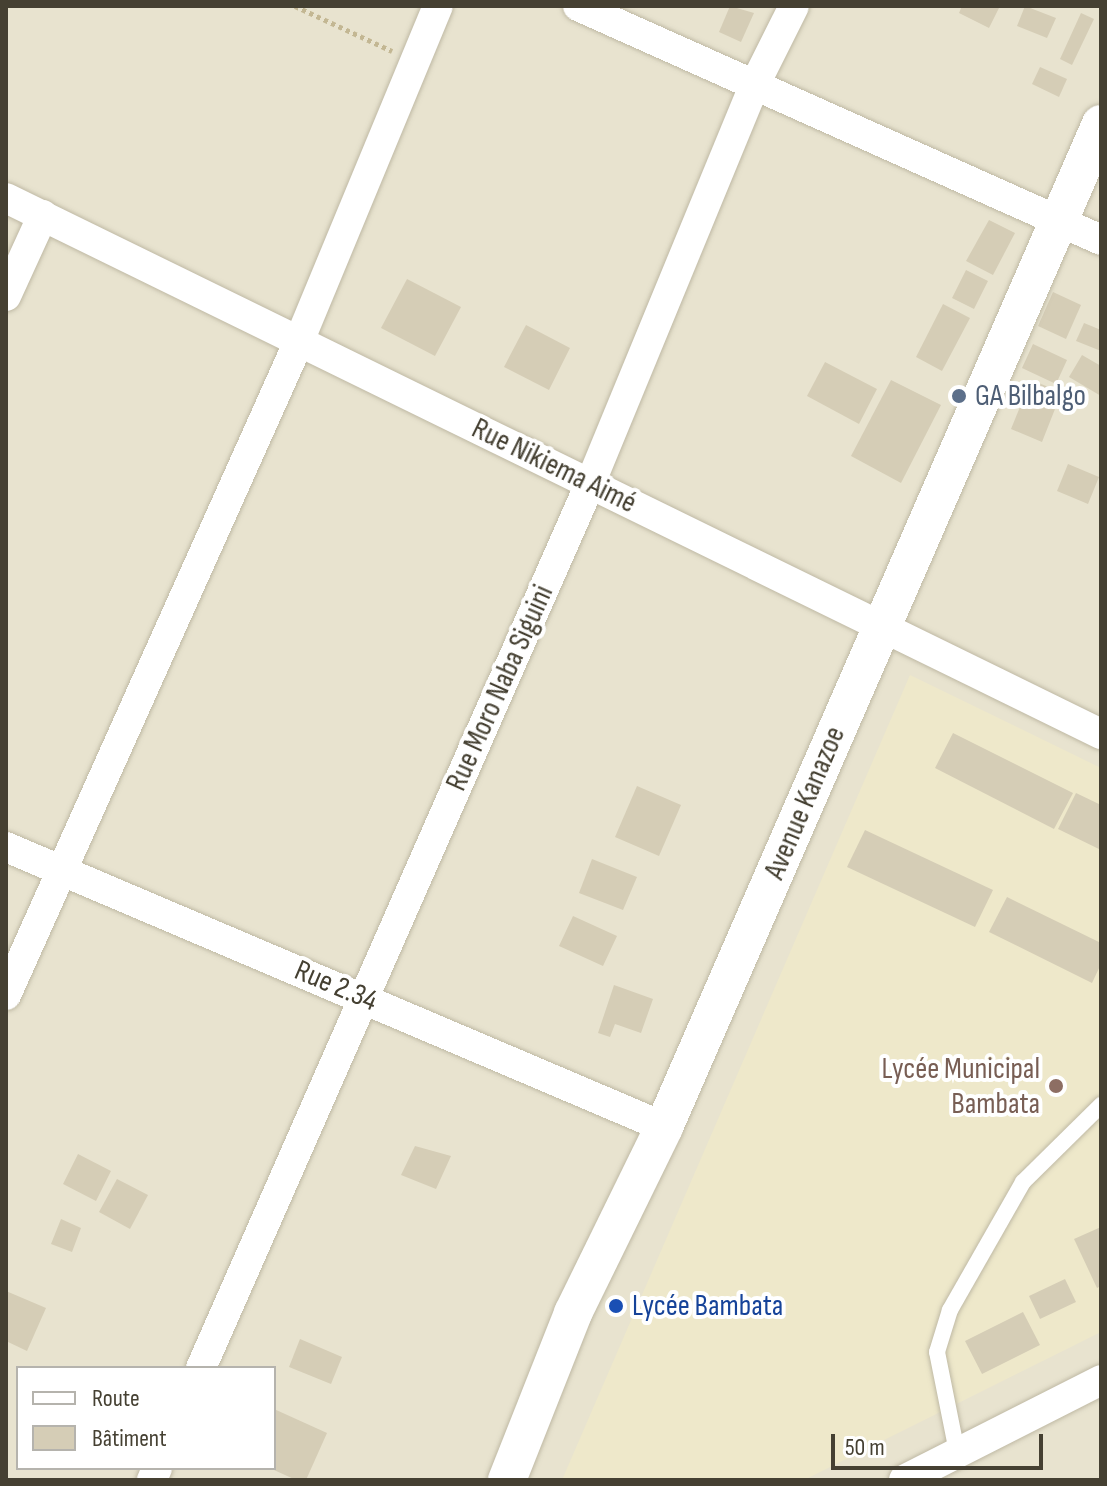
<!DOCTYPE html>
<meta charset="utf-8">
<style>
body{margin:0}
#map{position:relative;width:1107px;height:1486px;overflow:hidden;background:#f3f0e2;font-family:"Sofia Sans Condensed",sans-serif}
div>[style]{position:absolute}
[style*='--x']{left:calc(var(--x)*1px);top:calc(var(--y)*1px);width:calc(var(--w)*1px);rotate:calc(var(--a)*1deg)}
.residential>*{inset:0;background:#e8e3cf}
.education>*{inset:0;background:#eee8ca}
.building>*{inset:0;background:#d5cdb6}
.path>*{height:5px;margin-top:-2.5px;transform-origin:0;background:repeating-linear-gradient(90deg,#c3b793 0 4px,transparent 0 8px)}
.roads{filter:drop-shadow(0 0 2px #bfb9a4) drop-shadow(0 0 2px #bfb9a4)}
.service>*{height:16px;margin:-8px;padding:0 8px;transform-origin:8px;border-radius:8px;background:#fff}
.minor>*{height:30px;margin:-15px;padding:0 15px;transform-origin:15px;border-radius:15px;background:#fff}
.tertiary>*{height:38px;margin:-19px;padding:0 19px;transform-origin:19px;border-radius:19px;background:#fff}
.dots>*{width:22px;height:22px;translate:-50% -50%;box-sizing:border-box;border:4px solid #fff;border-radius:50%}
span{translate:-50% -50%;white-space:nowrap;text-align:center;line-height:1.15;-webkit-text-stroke:8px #fff;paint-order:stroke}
.service-label{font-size:30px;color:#4e5e75}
.left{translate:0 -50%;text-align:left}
.street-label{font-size:30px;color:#454032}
.education-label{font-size:30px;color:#785e54}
.right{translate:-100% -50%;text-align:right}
.transit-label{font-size:30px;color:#164399}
.frame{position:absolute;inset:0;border:8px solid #454032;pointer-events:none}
.legend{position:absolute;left:16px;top:1366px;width:260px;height:104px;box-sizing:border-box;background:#fff;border:2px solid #b5b3ad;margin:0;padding:10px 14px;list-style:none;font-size:24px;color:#454032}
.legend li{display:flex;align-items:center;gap:16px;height:40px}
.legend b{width:40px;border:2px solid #b5b3ad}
.scale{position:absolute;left:831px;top:1434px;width:212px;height:36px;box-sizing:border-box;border:4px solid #454032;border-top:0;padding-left:10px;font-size:24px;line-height:28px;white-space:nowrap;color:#454032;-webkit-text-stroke:6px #fff;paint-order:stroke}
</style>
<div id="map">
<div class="residential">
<div style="clip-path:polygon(evenodd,6px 6px,1101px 6px,1101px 1480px,6px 1480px,6px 6px,18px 1368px,274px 1368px,274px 1468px,18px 1468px,18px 1368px)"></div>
</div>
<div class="education">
<div style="clip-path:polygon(910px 675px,1101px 768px,1101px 1332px,804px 1480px,562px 1480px)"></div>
</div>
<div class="building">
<div style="clip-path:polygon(730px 6px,754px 13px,741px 42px,719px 32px)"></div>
<div style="clip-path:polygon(962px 6px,1000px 6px,989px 28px,959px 13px)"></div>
<div style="clip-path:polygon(1025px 6px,1056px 18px,1047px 38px,1017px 26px)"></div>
<div style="clip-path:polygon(1081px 13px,1094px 19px,1072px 65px,1060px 59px)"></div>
<div style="clip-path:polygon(1040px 67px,1067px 79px,1059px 97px,1032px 84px)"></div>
<div style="clip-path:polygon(989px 220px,1015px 233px,993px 275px,966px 261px)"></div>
<div style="clip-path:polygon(966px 270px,988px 281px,974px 309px,952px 298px)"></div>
<div style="clip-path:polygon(407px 279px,461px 307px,435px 356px,381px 328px)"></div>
<div style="clip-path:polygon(1053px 292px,1081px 305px,1066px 339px,1038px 326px)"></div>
<div style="clip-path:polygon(943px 304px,970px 318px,942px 371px,916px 357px)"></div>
<div style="clip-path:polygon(1084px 323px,1101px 330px,1101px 351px,1076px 341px)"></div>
<div style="clip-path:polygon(526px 325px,570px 348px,549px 390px,504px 367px)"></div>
<div style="clip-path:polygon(1033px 344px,1067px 360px,1056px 384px,1022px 368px)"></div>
<div style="clip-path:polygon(1082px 355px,1101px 366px,1101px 396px,1069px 377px)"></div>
<div style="clip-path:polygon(825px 362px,877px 389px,859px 424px,807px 396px)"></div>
<div style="clip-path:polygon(891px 380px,941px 405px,901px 483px,851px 456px)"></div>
<div style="clip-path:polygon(1031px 380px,1056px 390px,1049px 407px,1055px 409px,1042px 442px,1011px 429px)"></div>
<div style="clip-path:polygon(1068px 464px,1099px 477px,1088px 504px,1057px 491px)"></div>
<div style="clip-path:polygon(953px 733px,1073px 793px,1054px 829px,935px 768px)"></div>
<div style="clip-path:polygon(637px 786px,681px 805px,659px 856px,615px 837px)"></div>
<div style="clip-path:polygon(1076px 793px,1101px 805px,1101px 850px,1058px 829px)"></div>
<div style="clip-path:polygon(865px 830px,993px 890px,975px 927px,847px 867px)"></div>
<div style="clip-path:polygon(592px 859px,637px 877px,623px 910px,579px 893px)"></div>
<div style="clip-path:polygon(1007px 897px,1101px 943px,1101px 964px,1092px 983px,989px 932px)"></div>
<div style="clip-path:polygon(573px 916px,617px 936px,603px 966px,559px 946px)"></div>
<div style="clip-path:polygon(614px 985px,653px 999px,641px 1033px,615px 1024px,610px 1037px,598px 1033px)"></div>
<div style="clip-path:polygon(415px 1146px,451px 1156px,436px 1189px,401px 1175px)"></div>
<div style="clip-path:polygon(78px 1154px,111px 1171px,96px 1201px,63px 1184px)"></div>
<div style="clip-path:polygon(117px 1179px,148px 1195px,130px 1229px,99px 1212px)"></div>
<div style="clip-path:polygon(61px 1219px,81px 1228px,72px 1252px,51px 1244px)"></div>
<div style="clip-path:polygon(1101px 1227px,1101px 1286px,1097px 1288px,1074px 1239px)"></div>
<div style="clip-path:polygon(1065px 1279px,1076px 1302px,1040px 1319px,1029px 1296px)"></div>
<div style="clip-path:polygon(6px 1291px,46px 1308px,27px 1351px,6px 1341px)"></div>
<div style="clip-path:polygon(1023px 1312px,1040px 1345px,982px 1374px,965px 1341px)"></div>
<div style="clip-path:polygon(300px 1339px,342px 1357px,331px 1384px,289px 1367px)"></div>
<div style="clip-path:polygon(274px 1409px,327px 1433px,306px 1480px,296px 1480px,274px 1470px)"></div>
</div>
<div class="path">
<div style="--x:295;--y:6;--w:107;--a:24.9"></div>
</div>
<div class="roads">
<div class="service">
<div style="--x:957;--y:1452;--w:102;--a:-101.3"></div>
<div style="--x:937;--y:1352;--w:44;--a:-72.8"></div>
<div style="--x:950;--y:1310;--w:147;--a:-60.3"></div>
<div style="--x:1023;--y:1182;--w:110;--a:-44.6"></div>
</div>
<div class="minor">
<div style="--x:578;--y:6;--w:573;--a:24.1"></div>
<div style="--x:6;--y:198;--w:1219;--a:26.08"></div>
<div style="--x:6;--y:296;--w:89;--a:-65.4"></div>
<div style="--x:6;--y:847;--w:715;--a:23.05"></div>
<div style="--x:6;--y:995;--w:719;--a:-65.86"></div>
<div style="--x:300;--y:339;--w:360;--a:-67.5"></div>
<div style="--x:201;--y:1368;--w:966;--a:-66.25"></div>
<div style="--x:590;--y:484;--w:433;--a:-67.6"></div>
<div style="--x:755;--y:84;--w:87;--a:-63.4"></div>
<div style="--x:152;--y:1480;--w:13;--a:-67"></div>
<div style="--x:904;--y:1480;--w:221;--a:-26.9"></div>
</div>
<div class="tertiary">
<div style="--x:507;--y:1480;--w:180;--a:-68.4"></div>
<div style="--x:573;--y:1313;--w:207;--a:-63.9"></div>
<div style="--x:664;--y:1127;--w:1094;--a:-66.46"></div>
</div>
</div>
<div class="dots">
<div style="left:959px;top:396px;background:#5c6f8a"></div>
<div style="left:1056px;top:1086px;background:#8d6e63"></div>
<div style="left:616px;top:1306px;background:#1a4fb4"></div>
</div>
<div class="service-label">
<span class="left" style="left:975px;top:396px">GA Bilbalgo</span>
</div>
<div class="street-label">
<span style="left:554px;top:466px;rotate:26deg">Rue Nikiema Aimé</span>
<span style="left:500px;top:688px;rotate:-66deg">Rue Moro Naba Siguini</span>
<span style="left:805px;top:803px;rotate:-67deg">Avenue Kanazoe</span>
<span style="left:336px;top:986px;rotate:23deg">Rue 2.34</span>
</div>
<div class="education-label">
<span class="right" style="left:1040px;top:1086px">Lycée Municipal<br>Bambata</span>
</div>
<div class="transit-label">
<span class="left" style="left:632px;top:1306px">Lycée Bambata</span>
</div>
<div class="frame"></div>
<ul class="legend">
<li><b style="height:10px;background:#fff"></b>Route</li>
<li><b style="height:22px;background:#d5cdb6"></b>Bâtiment</li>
</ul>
<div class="scale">50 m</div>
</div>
